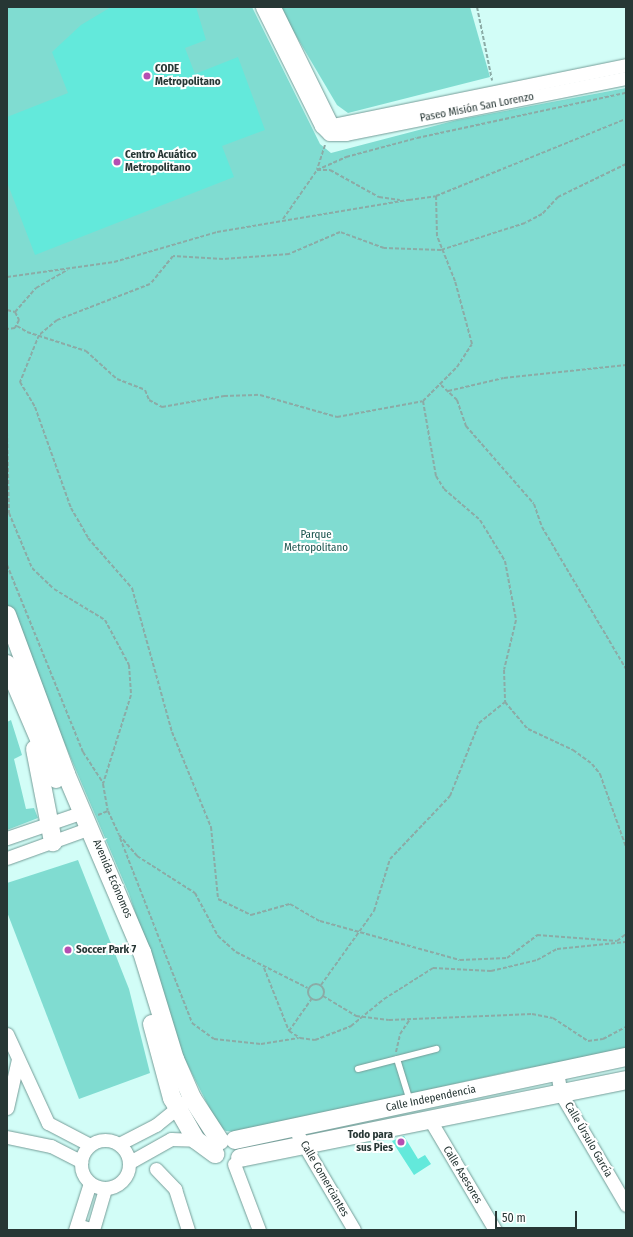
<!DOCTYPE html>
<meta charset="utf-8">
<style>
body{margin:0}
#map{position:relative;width:633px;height:1237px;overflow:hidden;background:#d2fdf7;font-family:"Fira Sans Condensed",sans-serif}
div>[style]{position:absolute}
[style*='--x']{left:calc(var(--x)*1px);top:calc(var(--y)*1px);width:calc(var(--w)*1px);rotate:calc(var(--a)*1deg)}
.green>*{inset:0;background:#80dcd1}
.building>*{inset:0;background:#63e9db}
.path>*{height:2px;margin-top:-1px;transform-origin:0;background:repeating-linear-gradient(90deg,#8baba6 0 4px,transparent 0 6px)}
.path>.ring{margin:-1px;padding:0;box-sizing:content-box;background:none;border:2px solid #8baba6;border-radius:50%}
.roads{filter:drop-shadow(0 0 1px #759d98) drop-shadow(0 0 1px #759d98)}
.lane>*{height:6px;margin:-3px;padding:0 3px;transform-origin:3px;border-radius:3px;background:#fff}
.street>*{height:13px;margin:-6.5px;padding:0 6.5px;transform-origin:6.5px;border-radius:6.5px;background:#fff}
.street>.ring{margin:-6.5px;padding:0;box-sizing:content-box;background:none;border:13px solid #fff;border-radius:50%}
.secondary>*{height:18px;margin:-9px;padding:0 9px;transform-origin:9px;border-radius:9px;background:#fff}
.dots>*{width:11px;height:11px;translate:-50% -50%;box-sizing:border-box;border:2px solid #fff;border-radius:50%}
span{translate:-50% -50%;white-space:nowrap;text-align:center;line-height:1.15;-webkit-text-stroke:4px #fff;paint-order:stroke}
.poi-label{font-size:11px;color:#273735;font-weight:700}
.left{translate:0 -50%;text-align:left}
.right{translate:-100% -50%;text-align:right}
.street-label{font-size:11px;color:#273735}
.park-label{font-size:11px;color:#18524c}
.frame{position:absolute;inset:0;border:8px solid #273735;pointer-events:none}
.scale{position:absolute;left:495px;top:1211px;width:82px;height:18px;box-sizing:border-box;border:2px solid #273735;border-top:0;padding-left:5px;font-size:12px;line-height:14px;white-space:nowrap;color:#273735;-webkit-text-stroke:3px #fff;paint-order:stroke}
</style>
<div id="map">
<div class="green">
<div style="clip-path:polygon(7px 7px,252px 7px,320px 144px,331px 153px,457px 120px,626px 88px,626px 1051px,517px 1070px,238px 1132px,226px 1131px,218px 1125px,183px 1056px,129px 894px,7px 609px)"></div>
<div style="clip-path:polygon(279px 7px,470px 7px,490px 77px,348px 113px,337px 105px)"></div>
<div style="clip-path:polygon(11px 720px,22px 755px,14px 759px,26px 809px,34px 808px,38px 818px,7px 830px,7px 722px)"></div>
<div style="clip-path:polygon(78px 860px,129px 989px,150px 1073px,79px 1099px,7px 912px,7px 883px)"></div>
</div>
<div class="building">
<div style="clip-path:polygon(111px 7px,196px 7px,206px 40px,185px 48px,195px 74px,238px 57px,265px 130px,222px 146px,234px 177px,35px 255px,7px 182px,7px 117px,68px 93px,52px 52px,81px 25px)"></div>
<div style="clip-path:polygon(404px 1136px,418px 1159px,425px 1155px,431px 1164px,414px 1175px,392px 1141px)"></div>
</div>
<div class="path">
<div style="--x:477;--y:7;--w:75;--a:78.4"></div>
<div style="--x:325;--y:145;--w:26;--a:108"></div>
<div style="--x:317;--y:170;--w:32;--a:-24"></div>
<div style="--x:346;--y:157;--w:73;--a:-15"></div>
<div style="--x:417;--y:138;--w:214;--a:-12.2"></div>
<div style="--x:626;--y:164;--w:76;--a:154.1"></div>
<div style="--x:558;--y:197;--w:23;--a:133"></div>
<div style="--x:542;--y:214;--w:19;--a:152"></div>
<div style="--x:525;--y:223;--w:88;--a:162.2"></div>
<div style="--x:441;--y:250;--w:57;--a:-178"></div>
<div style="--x:384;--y:248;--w:47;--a:-160"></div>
<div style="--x:340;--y:232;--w:56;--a:156.7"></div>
<div style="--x:289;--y:254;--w:66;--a:175.7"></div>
<div style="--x:223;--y:259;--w:50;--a:-176.6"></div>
<div style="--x:173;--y:256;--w:36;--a:129"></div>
<div style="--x:150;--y:284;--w:100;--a:158.8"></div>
<div style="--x:57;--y:320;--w:23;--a:140"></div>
<div style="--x:39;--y:335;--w:51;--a:112"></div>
<div style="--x:20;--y:382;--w:29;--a:59"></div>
<div style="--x:35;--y:407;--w:107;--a:70.4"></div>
<div style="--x:71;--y:508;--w:34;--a:60"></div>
<div style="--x:88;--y:538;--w:67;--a:48.7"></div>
<div style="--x:132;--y:588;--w:149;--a:74.5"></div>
<div style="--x:172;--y:732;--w:103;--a:67.7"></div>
<div style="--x:211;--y:827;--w:72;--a:84.4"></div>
<div style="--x:218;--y:899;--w:37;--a:26"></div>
<div style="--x:251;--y:915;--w:41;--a:-15.8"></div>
<div style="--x:290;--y:904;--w:34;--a:30"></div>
<div style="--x:320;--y:921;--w:145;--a:15.6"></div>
<div style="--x:460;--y:960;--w:47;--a:-2.4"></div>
<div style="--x:507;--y:958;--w:38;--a:-37"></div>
<div style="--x:537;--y:935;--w:80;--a:4.3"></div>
<div style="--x:617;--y:941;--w:11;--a:-38"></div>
<div style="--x:409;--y:200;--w:27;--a:-8"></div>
<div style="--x:436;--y:196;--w:205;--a:-22.1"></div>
<div style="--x:283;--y:219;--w:60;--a:-55.2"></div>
<div style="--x:317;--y:170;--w:13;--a:0"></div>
<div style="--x:330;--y:170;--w:56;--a:28.9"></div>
<div style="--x:379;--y:197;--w:21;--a:8"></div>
<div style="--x:7;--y:277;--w:108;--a:-8"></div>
<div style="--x:114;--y:262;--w:107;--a:-16.2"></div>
<div style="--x:217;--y:232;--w:195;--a:-9.5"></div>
<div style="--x:7;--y:310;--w:8;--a:14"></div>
<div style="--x:15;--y:312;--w:9;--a:63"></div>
<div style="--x:19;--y:320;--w:9;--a:117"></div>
<div style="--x:15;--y:328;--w:8;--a:173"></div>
<div style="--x:15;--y:312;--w:32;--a:-49"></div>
<div style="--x:36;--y:288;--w:36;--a:-30"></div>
<div style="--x:17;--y:326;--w:12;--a:31"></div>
<div style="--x:27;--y:332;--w:62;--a:17.9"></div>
<div style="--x:86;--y:351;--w:42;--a:42.1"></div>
<div style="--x:117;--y:379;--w:30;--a:21"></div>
<div style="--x:145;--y:390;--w:11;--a:68"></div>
<div style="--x:149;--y:400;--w:15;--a:28"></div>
<div style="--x:162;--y:407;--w:63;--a:-10.1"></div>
<div style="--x:224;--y:396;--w:36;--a:-2"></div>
<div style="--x:260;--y:395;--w:80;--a:15.9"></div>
<div style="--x:337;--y:417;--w:87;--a:-10.5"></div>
<div style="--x:423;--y:401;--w:48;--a:-45"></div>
<div style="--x:457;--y:367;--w:27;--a:-57"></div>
<div style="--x:472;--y:344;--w:65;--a:-105.1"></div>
<div style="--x:455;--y:281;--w:48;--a:-111.8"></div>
<div style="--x:437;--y:236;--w:40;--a:-91.4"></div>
<div style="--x:441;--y:385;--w:22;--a:43"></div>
<div style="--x:457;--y:400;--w:28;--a:71"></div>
<div style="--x:466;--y:426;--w:103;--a:48.9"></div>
<div style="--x:534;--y:504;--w:24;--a:71"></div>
<div style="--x:542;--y:527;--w:165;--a:59.4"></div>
<div style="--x:448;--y:391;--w:57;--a:-13.1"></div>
<div style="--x:504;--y:378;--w:123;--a:-6.1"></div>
<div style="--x:423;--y:401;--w:76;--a:80.2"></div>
<div style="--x:436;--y:476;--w:15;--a:58"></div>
<div style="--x:444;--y:489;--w:48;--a:40.7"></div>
<div style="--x:480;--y:520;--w:48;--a:58.6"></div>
<div style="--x:505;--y:561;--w:60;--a:79.4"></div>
<div style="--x:516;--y:620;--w:51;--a:103.5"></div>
<div style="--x:504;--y:670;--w:32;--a:88"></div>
<div style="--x:505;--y:702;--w:35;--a:50"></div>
<div style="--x:528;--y:729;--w:50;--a:25"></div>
<div style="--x:573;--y:750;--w:24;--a:36"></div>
<div style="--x:592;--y:764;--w:13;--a:51"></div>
<div style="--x:600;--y:774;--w:77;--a:70.4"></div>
<div style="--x:7;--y:432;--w:81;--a:88.6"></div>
<div style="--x:9;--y:513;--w:60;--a:67.3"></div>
<div style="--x:32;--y:568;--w:30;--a:44"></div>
<div style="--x:54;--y:589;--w:60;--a:31.3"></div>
<div style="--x:105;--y:620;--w:51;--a:61.9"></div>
<div style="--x:129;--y:665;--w:30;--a:86"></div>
<div style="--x:131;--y:695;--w:93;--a:107.5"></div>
<div style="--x:103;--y:784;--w:27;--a:80"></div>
<div style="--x:108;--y:811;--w:26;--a:65"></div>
<div style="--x:119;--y:835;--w:28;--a:49"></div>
<div style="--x:137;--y:856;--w:69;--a:32.5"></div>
<div style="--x:195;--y:893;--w:49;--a:61.9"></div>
<div style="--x:218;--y:936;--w:24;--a:42"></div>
<div style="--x:236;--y:952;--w:80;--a:26.6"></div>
<div style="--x:7;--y:565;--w:202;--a:67.9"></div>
<div style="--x:83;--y:752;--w:37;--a:57"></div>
<div style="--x:98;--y:815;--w:11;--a:-22"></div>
<div style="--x:120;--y:838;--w:199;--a:68.7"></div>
<div style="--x:192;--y:1023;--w:27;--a:36"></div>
<div style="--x:214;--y:1039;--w:47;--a:6.1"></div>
<div style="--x:261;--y:1044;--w:38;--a:-9"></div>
<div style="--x:264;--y:968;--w:68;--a:68.4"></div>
<div style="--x:289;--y:1031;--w:13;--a:32"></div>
<div style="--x:300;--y:1038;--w:15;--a:8"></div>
<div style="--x:315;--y:1040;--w:39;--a:-21"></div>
<div style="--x:351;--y:1026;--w:43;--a:-39.3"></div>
<div style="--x:384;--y:999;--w:58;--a:-32.3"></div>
<div style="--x:433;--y:968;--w:58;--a:3"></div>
<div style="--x:491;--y:971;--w:47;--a:-13.4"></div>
<div style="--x:537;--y:960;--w:23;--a:-29"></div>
<div style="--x:557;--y:949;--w:69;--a:-5.8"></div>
<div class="ring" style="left:308px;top:984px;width:14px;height:14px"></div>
<div style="--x:321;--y:985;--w:91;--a:-54.4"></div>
<div style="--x:374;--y:911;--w:54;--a:-72.9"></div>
<div style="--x:390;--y:859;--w:87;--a:-46.4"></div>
<div style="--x:450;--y:796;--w:79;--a:-68.3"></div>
<div style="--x:479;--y:723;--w:33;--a:-39"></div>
<div style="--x:323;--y:996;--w:39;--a:31"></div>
<div style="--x:356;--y:1016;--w:33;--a:7"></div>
<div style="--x:389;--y:1020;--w:143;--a:-2.4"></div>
<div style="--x:532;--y:1014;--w:21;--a:11"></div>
<div style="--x:553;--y:1018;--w:42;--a:33.3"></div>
<div style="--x:588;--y:1041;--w:15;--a:-8"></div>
<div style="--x:603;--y:1039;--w:26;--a:-28"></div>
<div style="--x:289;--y:1031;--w:39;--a:-55"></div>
<div style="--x:396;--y:1052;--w:18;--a:-77"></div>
<div style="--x:400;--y:1034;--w:18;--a:-56"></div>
</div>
<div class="roads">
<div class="lane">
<div style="--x:397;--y:1059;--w:44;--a:72.8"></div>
<div style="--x:358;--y:1069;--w:81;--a:-14.4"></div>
</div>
<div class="street">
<div style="--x:262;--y:7;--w:133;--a:63.6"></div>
<div style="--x:321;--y:126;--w:11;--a:45"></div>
<div style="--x:274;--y:7;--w:131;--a:63.8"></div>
<div style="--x:332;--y:125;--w:300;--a:-11.5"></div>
<div style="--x:329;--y:134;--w:17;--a:0"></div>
<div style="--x:346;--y:134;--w:286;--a:-11.3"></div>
<div style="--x:7;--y:838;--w:80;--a:-18.9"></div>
<div style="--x:7;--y:858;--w:88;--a:-19.9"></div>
<div style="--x:7;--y:1034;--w:98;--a:65.3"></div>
<div style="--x:48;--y:1123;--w:47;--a:27.6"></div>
<div style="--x:557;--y:1072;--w:22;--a:80"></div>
<div style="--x:561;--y:1094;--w:129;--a:59.6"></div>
<div style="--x:7;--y:1108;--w:50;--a:-77.3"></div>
<div style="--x:430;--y:1120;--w:128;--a:59.4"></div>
<div style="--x:294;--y:1128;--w:118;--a:59.5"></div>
<div style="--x:7;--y:1137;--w:45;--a:11.6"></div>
<div style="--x:51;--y:1146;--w:34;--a:27"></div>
<div class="ring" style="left:81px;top:1140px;width:35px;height:35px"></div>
<div style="--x:119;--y:1144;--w:42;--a:-27.2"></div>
<div style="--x:156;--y:1125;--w:36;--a:-39"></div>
<div style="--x:130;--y:1162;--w:47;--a:-29.3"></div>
<div style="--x:171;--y:1139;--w:25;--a:2"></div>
<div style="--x:234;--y:1164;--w:71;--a:69.3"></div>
<div style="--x:156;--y:1169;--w:28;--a:46"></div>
<div style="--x:175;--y:1189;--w:43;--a:72.4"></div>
<div style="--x:77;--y:1225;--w:17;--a:17"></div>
<div style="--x:93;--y:1230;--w:43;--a:-73.7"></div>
<div style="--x:75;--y:1230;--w:49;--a:-72.3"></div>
</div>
<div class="secondary">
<div style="--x:7;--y:615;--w:170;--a:69.6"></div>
<div style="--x:66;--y:774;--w:194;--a:66.9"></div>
<div style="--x:142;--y:952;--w:112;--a:72.9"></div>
<div style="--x:175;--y:1059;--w:43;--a:66.4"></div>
<div style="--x:192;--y:1098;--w:51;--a:56.9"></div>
<div style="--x:7;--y:664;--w:125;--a:66.9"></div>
<div style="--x:35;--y:749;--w:95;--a:79"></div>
<div style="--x:152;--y:1024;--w:77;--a:74.9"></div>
<div style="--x:172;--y:1098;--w:48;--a:60.3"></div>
<div style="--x:196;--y:1140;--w:24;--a:36"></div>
<div style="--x:235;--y:1140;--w:400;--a:-12"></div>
<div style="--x:240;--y:1158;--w:394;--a:-11.4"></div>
</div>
</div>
<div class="dots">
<div style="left:147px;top:76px;background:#b54eb2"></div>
<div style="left:117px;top:162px;background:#b54eb2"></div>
<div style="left:68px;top:950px;background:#b54eb2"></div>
<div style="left:401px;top:1142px;background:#b54eb2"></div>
</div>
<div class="poi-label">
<span class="left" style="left:155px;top:76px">CODE<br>Metropolitano</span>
<span class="left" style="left:125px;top:162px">Centro Acuático<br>Metropolitano</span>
<span class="left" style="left:76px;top:950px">Soccer Park 7</span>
<span class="right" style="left:393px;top:1142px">Todo para<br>sus Pies</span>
</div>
<div class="street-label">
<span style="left:477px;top:108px;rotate:-11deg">Paseo Misión San Lorenzo</span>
<span style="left:112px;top:879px;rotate:67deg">Avenida Ecónomos</span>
<span style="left:431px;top:1099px;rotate:-12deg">Calle Independencia</span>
<span style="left:588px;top:1140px;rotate:60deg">Calle Úrsulo García</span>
<span style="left:462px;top:1175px;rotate:59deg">Calle Asesores</span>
<span style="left:324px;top:1179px;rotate:60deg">Calle Comerciantes</span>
</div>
<div class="park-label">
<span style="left:316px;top:542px">Parque<br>Metropolitano</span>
</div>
<div class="frame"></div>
<div class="scale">50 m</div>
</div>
